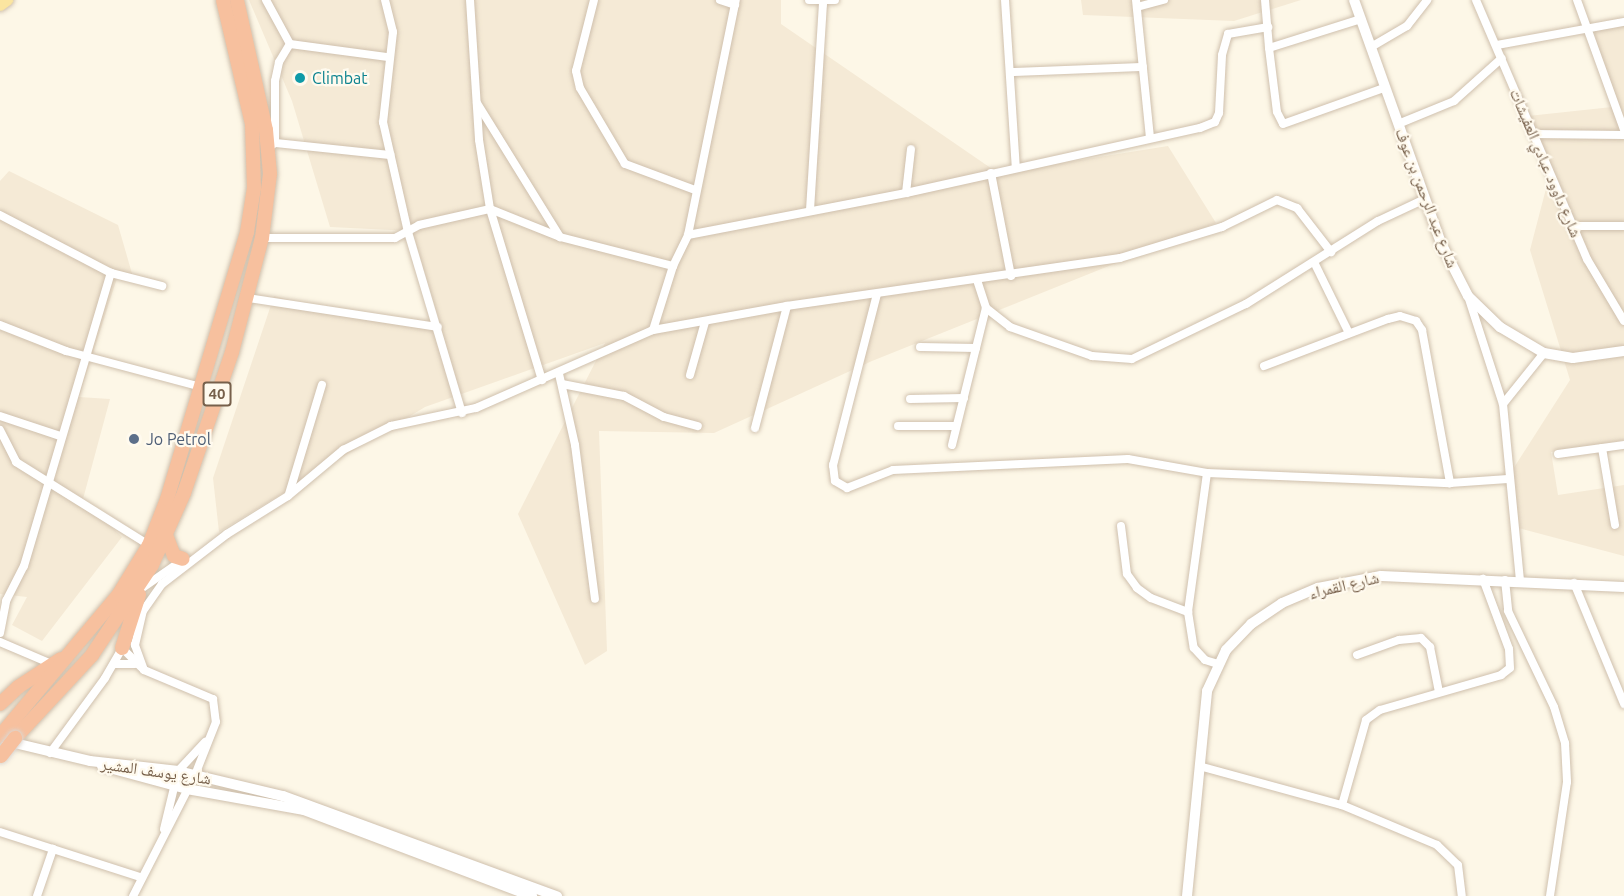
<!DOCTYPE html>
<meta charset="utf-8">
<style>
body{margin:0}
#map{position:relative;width:1624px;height:896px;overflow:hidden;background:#fdf7e7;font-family:Ubuntu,"Noto Naskh Arabic",sans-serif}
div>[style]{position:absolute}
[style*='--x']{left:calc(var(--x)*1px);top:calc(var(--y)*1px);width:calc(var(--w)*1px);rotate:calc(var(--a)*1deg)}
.residential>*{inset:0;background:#f5ead6}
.roads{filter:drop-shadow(0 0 2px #cfc0ad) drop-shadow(0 0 2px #cfc0ad)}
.street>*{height:8px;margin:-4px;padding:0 4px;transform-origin:4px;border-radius:4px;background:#fff}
.secondary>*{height:10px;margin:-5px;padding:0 5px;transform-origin:5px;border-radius:5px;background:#fff}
.primary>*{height:12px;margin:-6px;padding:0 6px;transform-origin:6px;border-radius:6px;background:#fbe5a0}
.highway>*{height:14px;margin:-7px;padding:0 7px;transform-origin:7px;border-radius:7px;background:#f7c09e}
.bridges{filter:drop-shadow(0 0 2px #dcd6d0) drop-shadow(0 0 2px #dcd6d0)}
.highway-bridge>*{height:14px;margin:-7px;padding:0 7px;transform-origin:7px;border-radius:7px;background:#f7c09e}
.dots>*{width:16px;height:16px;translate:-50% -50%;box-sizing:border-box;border:3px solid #fffaee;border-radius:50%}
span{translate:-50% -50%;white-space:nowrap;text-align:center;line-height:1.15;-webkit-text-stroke:4.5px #fffaee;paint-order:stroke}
.shield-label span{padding:2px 4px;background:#fffaee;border:2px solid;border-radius:4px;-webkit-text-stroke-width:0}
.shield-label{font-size:15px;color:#77604b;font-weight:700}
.culture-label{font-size:16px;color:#0d838f}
.left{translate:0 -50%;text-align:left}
.street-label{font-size:16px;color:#77604b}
.service-label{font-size:16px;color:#4e5e75}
</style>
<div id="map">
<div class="residential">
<div style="clip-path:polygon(249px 0,781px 0,781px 24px,998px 173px,1168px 146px,1216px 223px,872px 361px,714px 433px,599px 431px,607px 651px,585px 665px,518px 514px,605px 343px,425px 407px,219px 532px,213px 478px,274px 296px,327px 310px,440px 323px,412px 231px,330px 227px,292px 101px)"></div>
<div style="clip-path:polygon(1081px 0,1301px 0,1234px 21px,1083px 15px)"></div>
<div style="clip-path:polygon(1624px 25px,1624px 440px,1551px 452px,1558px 495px,1624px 485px,1624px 556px,1515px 527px,1506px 480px,1570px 380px,1530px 250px,1548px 181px,1528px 116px,1612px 107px,1594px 31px)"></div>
<div style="clip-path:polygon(9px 171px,118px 225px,133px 277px,118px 275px,79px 397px,110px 399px,83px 499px,122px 537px,42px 641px,12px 625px,27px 597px,0 594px,0 181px)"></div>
</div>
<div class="roads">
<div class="street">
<div style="--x:266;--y:0;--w:50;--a:61.4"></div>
<div style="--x:290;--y:44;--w:99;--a:7.6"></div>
<div style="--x:385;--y:0;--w:33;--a:76"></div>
<div style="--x:393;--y:32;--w:91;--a:96.3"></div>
<div style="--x:383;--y:122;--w:113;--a:77.2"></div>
<div style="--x:408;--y:232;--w:189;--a:73.4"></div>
<div style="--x:470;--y:0;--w:140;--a:86.3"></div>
<div style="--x:479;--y:140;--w:70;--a:80.9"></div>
<div style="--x:490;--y:209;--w:179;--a:73.1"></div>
<div style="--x:594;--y:0;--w:73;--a:104.2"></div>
<div style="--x:576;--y:71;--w:17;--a:77"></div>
<div style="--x:580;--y:88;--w:88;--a:59.4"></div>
<div style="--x:625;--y:164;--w:75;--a:20.4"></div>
<div style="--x:720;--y:0;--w:16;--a:18"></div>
<div style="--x:809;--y:0;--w:26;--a:0"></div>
<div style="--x:1005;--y:0;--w:168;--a:86.3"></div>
<div style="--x:1136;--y:0;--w:138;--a:84.2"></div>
<div style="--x:1265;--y:0;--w:48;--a:85.2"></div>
<div style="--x:1269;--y:48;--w:96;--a:-17.5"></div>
<div style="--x:1476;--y:0;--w:282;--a:66.8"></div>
<div style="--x:1587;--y:259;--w:72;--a:59.2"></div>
<div style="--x:1577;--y:0;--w:138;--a:70.1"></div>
<div style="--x:1137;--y:7;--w:28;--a:-15"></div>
<div style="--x:1497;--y:45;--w:129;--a:-10.3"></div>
<div style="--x:1371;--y:47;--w:42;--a:-30.3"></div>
<div style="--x:1407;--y:26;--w:33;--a:-52"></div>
<div style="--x:1269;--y:48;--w:64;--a:82.9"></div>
<div style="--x:1277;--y:112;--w:13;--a:63"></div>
<div style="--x:1283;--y:124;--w:107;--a:-19.6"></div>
<div style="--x:1012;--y:72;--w:131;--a:-2.2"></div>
<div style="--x:477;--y:103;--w:158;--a:58.2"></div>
<div style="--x:1398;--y:124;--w:61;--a:-22.3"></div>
<div style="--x:1454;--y:101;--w:64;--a:-41.9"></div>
<div style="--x:1532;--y:134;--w:92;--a:0.6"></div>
<div style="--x:275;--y:143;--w:62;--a:-90"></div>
<div style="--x:275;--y:81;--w:19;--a:-78"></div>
<div style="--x:279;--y:62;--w:21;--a:-59"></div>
<div style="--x:268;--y:148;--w:9;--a:-36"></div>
<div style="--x:275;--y:143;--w:116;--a:6"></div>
<div style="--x:991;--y:173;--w:105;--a:79"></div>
<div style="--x:906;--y:193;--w:44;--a:-83.5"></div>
<div style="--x:810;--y:210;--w:208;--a:-86.4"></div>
<div style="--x:0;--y:215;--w:125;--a:27.6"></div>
<div style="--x:111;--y:273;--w:53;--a:14.3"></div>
<div style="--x:1573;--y:226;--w:51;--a:0"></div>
<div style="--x:688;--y:235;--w:222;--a:-10.9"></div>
<div style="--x:906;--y:193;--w:301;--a:-12.5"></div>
<div style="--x:1200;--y:128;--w:16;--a:-22"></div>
<div style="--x:1215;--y:122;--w:10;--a:-66"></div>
<div style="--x:1219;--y:113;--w:58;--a:-87"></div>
<div style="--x:1222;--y:55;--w:22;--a:-74"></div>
<div style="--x:1228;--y:34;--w:41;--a:-9.9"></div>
<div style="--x:262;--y:238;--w:133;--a:0"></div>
<div style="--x:395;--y:238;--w:27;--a:-28"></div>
<div style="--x:419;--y:225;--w:73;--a:-12.7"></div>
<div style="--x:490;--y:209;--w:75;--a:21.8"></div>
<div style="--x:560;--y:237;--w:117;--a:14.4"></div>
<div style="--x:1315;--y:264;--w:77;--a:63.8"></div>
<div style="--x:977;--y:280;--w:29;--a:72"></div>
<div style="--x:986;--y:308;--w:31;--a:38"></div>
<div style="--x:1010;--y:327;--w:87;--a:19.5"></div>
<div style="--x:1092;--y:356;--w:40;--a:4.3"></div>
<div style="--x:1132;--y:359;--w:127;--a:-25.8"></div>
<div style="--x:1246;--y:304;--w:156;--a:-32.2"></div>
<div style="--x:1378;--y:221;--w:52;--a:-25.1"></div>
<div style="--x:877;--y:294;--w:177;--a:104.4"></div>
<div style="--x:833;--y:465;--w:16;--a:83"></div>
<div style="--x:835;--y:481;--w:14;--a:30"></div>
<div style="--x:847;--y:488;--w:49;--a:-21.4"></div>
<div style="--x:893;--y:470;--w:235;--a:-2.7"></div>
<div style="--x:1128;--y:459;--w:80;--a:10"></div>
<div style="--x:1207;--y:473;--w:243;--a:2.4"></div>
<div style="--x:1450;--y:483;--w:58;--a:-3.9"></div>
<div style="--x:248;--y:298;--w:192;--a:8.7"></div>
<div style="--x:1469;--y:299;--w:110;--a:72.1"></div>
<div style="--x:1503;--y:404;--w:177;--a:84.5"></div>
<div style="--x:0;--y:325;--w:71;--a:21.5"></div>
<div style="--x:66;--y:351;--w:140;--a:14.9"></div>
<div style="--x:653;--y:330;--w:67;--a:-72.6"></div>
<div style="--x:673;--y:266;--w:34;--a:-64"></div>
<div style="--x:688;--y:235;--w:240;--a:-78.5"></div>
<div style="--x:920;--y:347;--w:56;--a:1"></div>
<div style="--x:1264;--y:366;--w:133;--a:-20.8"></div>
<div style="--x:1388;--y:319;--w:12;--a:-14"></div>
<div style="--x:1400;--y:316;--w:17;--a:17"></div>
<div style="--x:1416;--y:321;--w:11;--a:56"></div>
<div style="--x:1422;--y:330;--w:156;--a:79.6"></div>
<div style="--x:559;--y:374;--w:73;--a:77.3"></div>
<div style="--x:575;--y:445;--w:155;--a:82.6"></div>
<div style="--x:690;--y:375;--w:55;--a:-74.2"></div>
<div style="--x:562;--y:384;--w:63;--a:11"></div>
<div style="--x:624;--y:396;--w:45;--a:27.7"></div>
<div style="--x:664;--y:417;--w:35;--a:15"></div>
<div style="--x:910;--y:399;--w:54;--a:-1.1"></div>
<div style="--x:1503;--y:404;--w:65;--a:-51.2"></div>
<div style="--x:0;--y:416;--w:63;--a:18.4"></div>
<div style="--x:898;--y:426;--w:58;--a:0"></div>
<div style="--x:755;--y:428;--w:126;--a:-75.3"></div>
<div style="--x:0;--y:430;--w:36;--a:63"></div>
<div style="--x:16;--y:462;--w:157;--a:32"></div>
<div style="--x:952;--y:445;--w:141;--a:-76.1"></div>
<div style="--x:1602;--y:448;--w:78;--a:80.4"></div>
<div style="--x:1558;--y:454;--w:67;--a:-7.8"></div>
<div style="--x:1207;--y:473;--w:140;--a:97.8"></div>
<div style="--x:1188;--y:612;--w:36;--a:81"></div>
<div style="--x:1194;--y:648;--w:16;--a:47"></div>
<div style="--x:1205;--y:660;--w:14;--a:17"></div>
<div style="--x:289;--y:494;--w:114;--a:-73.2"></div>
<div style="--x:1121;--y:526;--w:48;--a:82.9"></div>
<div style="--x:1127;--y:574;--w:17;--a:54"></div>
<div style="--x:1137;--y:588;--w:17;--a:36"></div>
<div style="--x:1151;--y:598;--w:40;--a:21"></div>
<div style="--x:1505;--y:580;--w:31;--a:84"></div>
<div style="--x:1508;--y:611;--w:106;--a:64.4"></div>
<div style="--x:1554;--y:707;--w:38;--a:73"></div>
<div style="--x:1565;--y:743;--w:39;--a:87"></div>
<div style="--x:1567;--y:782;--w:115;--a:98.5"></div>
<div style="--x:1574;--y:583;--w:131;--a:67.5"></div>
<div style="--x:141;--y:589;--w:52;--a:-34.9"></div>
<div style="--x:0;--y:633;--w:33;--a:-79"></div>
<div style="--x:6;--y:601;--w:39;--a:-63"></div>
<div style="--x:24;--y:566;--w:306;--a:-73.5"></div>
<div style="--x:0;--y:642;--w:59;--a:23.1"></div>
<div style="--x:1357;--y:655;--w:45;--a:-19.7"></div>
<div style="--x:1399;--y:640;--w:22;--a:-5"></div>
<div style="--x:1421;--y:638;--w:13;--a:45"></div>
<div style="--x:1430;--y:647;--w:46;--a:78.7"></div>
<div style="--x:114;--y:664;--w:21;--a:0"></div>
<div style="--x:144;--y:670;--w:27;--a:-110"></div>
<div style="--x:135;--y:645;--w:35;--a:-77"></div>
<div style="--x:143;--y:611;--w:33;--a:-55"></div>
<div style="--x:162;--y:584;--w:82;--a:-37.6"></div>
<div style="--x:227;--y:534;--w:72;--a:-31.9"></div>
<div style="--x:288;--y:496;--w:72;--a:-39.9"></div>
<div style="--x:343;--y:450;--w:54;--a:-26.6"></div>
<div style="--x:391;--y:426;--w:87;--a:-12"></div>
<div style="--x:476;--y:408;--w:193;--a:-23.8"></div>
<div style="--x:653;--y:330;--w:136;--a:-10.2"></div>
<div style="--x:787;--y:306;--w:336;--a:-8.2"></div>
<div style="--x:1120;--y:258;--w:107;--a:-16.9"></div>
<div style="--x:1222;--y:227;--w:61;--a:-26.1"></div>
<div style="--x:1277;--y:200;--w:22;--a:22"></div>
<div style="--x:1297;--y:208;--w:56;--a:52.3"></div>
<div style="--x:50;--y:753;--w:93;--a:-53.7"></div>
<div style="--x:105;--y:678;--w:34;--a:-60"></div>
<div style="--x:122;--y:648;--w:31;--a:45"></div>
<div style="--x:144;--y:670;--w:75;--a:22.8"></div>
<div style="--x:213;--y:699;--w:23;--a:83"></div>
<div style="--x:216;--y:722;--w:57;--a:111.6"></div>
<div style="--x:195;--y:775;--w:136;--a:117.1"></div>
<div style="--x:1199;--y:766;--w:148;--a:15.3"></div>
<div style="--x:1342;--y:805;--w:103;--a:22.8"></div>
<div style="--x:1437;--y:845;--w:29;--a:44"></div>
<div style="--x:1458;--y:865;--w:31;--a:83"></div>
<div style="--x:1342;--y:805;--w:88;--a:-74.2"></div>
<div style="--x:1366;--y:720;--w:17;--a:-36"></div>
<div style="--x:1380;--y:710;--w:126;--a:-16.1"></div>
<div style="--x:1501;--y:675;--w:11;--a:-38"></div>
<div style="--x:1510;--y:668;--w:19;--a:-93"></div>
<div style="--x:1509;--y:649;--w:75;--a:-110.4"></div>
<div style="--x:164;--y:829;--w:60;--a:-76.4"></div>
<div style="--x:178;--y:771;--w:40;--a:-47"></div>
<div style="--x:0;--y:832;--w:147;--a:17.8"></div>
<div style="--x:37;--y:896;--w:50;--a:-71.2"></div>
</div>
<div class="secondary">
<div style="--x:1354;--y:0;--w:258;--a:70.3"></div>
<div style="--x:1441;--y:243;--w:59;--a:63"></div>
<div style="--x:1468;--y:296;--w:45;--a:44.1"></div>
<div style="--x:1500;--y:327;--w:51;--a:30.6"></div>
<div style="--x:1544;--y:353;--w:29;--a:10"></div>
<div style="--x:1573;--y:358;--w:51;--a:-7.8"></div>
<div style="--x:6;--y:741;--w:86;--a:13.4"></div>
<div style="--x:90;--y:761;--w:89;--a:6.5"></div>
<div style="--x:178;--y:771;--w:108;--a:13.4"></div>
<div style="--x:283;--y:796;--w:292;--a:20.1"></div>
<div style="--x:102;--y:766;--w:88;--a:15.1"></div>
<div style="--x:187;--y:789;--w:119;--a:10.2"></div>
<div style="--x:304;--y:810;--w:244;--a:20.7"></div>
<div style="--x:1187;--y:896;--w:206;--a:-84.4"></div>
<div style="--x:1207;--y:691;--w:45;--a:-65.1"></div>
<div style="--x:1226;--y:650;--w:36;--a:-46"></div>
<div style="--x:1251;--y:624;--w:37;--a:-34"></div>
<div style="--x:1282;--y:603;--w:39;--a:-23"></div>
<div style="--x:1318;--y:588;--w:64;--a:-10.8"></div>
<div style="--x:1381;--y:576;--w:243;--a:2.6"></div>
</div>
<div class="primary">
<div style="--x:0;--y:5;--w:9;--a:-36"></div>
</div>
<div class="highway">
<div style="--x:166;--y:535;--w:22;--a:69"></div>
<div style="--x:174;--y:556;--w:9;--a:18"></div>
<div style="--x:122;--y:648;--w:56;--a:-72.2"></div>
<div style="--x:0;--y:704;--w:25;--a:-43"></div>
<div style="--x:18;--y:687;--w:51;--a:-33.1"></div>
<div style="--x:0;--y:736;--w:185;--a:-50"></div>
<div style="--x:119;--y:594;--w:57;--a:-58.5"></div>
<div style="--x:149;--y:545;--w:49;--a:-68.6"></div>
<div style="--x:167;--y:499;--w:279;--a:-73.3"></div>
<div style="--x:247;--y:232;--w:45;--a:-81"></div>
<div style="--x:254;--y:188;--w:64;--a:-91.8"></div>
<div style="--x:252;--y:124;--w:127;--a:-103.2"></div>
<div style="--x:15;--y:738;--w:113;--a:-47.1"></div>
<div style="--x:92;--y:655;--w:108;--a:-56.3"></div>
<div style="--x:152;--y:565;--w:79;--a:-66"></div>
<div style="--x:184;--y:493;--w:149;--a:-71.2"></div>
<div style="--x:232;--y:352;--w:118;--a:-75.3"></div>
<div style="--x:262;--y:238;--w:64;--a:-82.9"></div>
<div style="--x:270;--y:174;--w:44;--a:-95.2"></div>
<div style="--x:266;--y:130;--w:133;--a:-102.6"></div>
</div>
</div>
<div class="bridges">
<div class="highway-bridge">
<div style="--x:1;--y:756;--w:23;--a:-52"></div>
</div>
</div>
<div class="dots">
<div style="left:300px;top:78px;background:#0f9aa8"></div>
<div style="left:134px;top:439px;background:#5c6f8a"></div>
</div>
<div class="shield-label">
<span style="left:217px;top:394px">40</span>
</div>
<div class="culture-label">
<span class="left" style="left:312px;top:78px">Climbat</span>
</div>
<div class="street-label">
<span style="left:1546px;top:163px;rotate:67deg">شارع داوود عبادي العفيشات</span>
<span style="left:1427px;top:198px;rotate:69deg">شارع عبد الرحمن بن عوف</span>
<span style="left:1344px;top:585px;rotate:-13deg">شارع القمراء</span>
<span style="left:156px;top:771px;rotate:8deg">شارع يوسف المشير</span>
</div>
<div class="service-label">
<span class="left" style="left:146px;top:439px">Jo Petrol</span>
</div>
</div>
